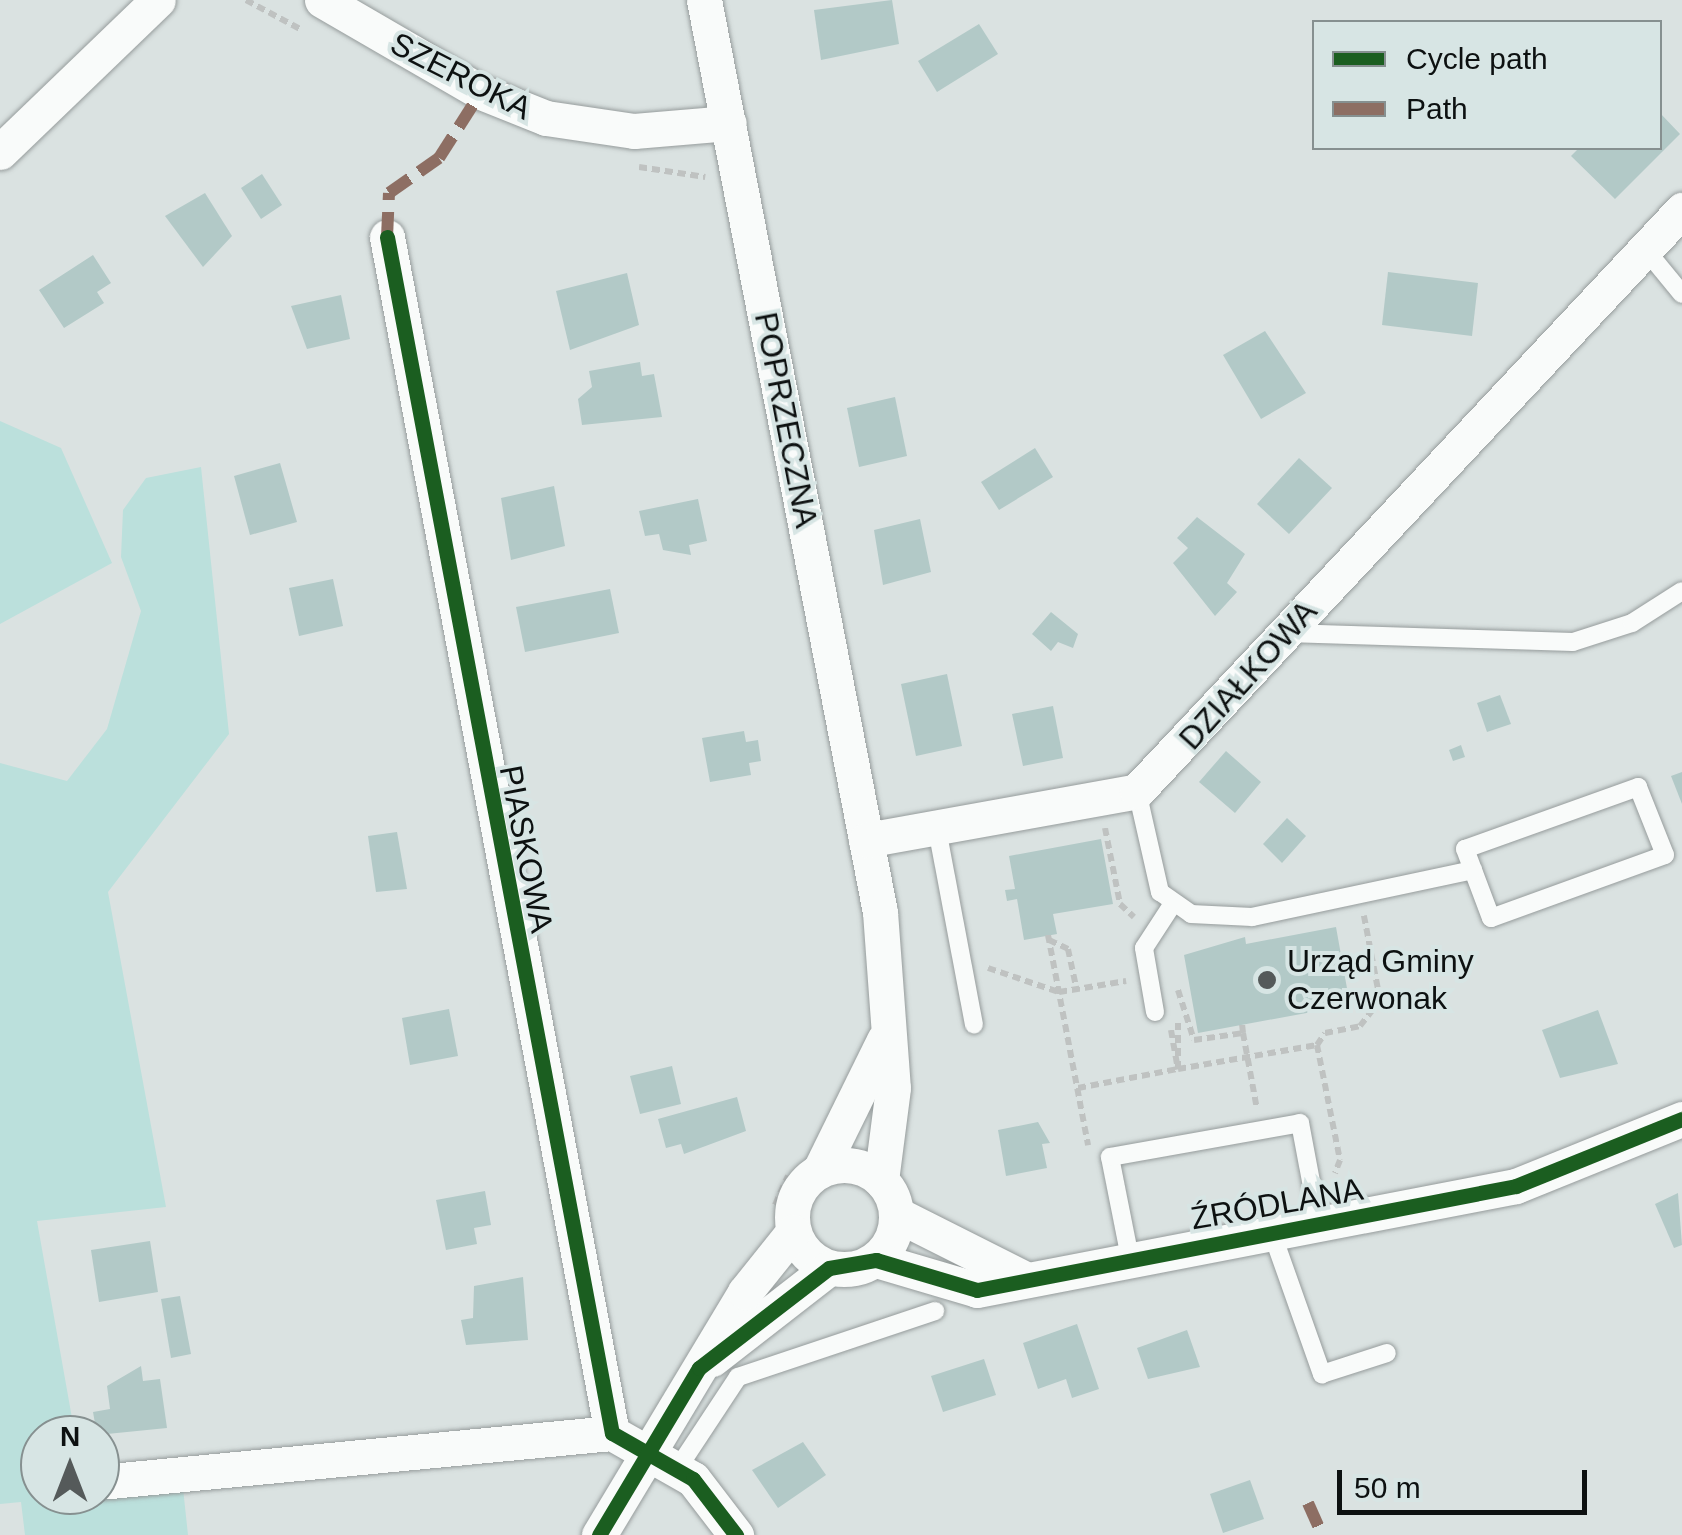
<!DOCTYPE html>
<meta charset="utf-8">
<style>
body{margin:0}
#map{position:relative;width:1682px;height:1535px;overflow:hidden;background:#dae2e1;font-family:Helvetica,sans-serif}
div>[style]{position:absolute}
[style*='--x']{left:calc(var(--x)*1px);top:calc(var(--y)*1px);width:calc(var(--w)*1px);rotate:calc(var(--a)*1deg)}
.green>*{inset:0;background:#bbe0dc}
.building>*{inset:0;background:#b2c9c7}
.path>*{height:6px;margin-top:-3px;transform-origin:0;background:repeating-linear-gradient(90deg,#bfc2c1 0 8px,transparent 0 13px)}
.roads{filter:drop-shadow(0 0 2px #969c9c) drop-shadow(0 0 2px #969c9c)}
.lane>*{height:18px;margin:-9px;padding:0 9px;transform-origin:9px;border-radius:9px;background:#f9fbfa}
.street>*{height:35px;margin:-17.5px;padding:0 17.5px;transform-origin:17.5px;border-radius:17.5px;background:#f9fbfa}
.street>.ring{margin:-17.5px;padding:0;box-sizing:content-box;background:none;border:35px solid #f9fbfa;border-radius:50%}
.quiet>*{height:12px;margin-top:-6px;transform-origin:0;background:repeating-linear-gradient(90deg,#8d6e63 0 25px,transparent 0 37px)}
.cycleway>*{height:15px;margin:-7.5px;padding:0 7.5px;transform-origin:7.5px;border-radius:7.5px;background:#1b5e20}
.dots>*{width:28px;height:28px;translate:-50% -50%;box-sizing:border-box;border:5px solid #d7e5e4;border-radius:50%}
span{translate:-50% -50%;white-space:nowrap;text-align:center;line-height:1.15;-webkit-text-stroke:8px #d7e5e4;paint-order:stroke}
.street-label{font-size:32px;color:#0d1111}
.poi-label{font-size:32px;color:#0d1111}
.left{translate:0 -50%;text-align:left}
.legend{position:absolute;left:1312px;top:20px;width:350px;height:130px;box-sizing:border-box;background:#d7e5e4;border:2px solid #869090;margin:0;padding:12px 18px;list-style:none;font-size:30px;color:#0d1111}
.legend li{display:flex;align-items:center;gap:20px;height:50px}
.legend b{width:50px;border:2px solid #869090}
.north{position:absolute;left:20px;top:1415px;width:100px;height:100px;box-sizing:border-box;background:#d7e5e4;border:2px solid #869090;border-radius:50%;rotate:0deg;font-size:28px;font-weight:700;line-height:40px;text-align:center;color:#0d1111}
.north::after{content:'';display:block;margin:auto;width:35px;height:45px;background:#555a5a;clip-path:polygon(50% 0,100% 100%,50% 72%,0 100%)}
.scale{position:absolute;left:1337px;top:1470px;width:250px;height:45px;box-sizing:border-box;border:5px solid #0d1111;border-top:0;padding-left:12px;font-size:30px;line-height:35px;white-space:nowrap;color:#0d1111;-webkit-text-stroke:8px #d7e5e4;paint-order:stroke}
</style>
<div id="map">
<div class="green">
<div style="clip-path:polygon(0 421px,61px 448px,112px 563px,0 624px)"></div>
<div style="clip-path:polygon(201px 467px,229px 734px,108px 892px,166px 1207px,37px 1221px,75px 1435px,40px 1435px,40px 1495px,183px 1488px,188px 1535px,25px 1535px,21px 1502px,0 1504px,0 763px,67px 781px,107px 729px,141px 611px,121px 557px,123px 510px,146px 478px)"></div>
</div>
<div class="building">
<div style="clip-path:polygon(892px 0,899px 44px,821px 60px,814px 10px)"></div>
<div style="clip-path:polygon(979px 24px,998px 54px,937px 92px,918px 61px)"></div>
<div style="clip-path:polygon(1660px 113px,1680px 134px,1615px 199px,1571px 156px,1579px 148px,1660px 148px)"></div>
<div style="clip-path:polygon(262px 174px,282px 205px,261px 219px,241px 188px)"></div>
<div style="clip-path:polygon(205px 193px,232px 236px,203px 267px,165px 216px)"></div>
<div style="clip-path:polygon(93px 255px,111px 283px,97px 292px,104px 303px,64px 328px,39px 290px)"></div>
<div style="clip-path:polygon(1388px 272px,1478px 283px,1472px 336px,1382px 325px)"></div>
<div style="clip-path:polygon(627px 273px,639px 325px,570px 350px,556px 291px)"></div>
<div style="clip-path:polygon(341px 295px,350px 339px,307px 349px,291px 306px)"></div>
<div style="clip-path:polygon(1265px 331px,1306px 393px,1261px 419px,1223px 355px)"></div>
<div style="clip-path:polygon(640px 362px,642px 376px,654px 374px,662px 417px,582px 425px,578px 399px,592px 387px,589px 371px)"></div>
<div style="clip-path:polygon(895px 397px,907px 456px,859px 467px,847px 408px)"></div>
<div style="clip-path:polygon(1035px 448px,1053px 477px,999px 510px,981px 482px)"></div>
<div style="clip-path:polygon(1299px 458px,1332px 488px,1289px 534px,1257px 504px)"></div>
<div style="clip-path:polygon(280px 463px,297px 522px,250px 535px,234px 476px)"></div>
<div style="clip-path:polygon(554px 486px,565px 546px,511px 560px,501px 498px)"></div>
<div style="clip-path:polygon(698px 499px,707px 541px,689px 545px,691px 555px,663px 550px,659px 534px,645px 536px,639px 511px)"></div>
<div style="clip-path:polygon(1197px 517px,1245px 554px,1227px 583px,1237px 592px,1215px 616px,1173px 563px,1188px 548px,1177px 538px)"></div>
<div style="clip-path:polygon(920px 519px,931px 572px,883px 585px,874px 530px)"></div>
<div style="clip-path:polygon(333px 579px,343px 626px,299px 636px,289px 588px)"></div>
<div style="clip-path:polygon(610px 589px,619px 633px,525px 652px,516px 607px)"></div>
<div style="clip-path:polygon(1051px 612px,1078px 634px,1073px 648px,1058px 642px,1051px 651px,1032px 634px)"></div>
<div style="clip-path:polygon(947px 674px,962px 746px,916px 756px,901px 684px)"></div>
<div style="clip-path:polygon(1500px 695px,1511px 724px,1487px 732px,1477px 703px)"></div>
<div style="clip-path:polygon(1053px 706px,1063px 758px,1023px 766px,1012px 714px)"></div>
<div style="clip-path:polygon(744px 731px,746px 742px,758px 740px,761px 761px,749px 763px,751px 775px,710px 782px,702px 738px)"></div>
<div style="clip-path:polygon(1461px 745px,1465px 757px,1453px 761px,1449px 750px)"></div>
<div style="clip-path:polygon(1226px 751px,1261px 782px,1235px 813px,1199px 782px)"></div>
<div style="clip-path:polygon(1682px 772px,1682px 804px,1671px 776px)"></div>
<div style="clip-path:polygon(1287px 818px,1306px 836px,1282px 863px,1263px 844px)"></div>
<div style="clip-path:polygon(397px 832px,407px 889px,376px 892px,368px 836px)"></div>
<div style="clip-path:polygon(1101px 839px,1113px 904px,1053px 914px,1057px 934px,1024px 940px,1017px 899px,1007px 901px,1005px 890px,1015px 889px,1009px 856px)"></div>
<div style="clip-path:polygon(1336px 927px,1350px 1005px,1198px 1033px,1184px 955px,1245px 937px,1246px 944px)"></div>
<div style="clip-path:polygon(449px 1009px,458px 1056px,410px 1065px,402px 1018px)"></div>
<div style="clip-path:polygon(1598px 1010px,1618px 1064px,1560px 1078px,1542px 1030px)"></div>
<div style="clip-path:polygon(672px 1066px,681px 1104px,640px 1114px,630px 1076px)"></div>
<div style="clip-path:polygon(737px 1097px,746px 1131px,684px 1154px,681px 1144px,666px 1148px,658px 1119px)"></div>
<div style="clip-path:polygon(1038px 1122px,1050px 1143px,1042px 1144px,1047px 1168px,1006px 1176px,998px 1130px)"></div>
<div style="clip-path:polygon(485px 1191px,491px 1225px,474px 1228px,477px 1244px,446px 1250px,436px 1200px)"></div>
<div style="clip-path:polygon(1678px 1193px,1682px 1245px,1674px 1248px,1655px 1204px)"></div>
<div style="clip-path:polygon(150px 1241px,158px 1292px,99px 1302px,91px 1250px)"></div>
<div style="clip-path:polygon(523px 1277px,528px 1340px,466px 1345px,461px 1320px,473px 1318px,474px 1286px)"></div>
<div style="clip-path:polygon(180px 1296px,191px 1354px,171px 1358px,161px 1299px)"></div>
<div style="clip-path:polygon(1077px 1324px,1099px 1389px,1072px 1398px,1066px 1379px,1038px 1389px,1023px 1343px)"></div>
<div style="clip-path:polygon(1187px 1330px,1200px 1367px,1148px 1379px,1137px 1348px)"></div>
<div style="clip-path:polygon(984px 1359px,996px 1395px,943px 1412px,931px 1376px)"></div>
<div style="clip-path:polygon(141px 1366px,143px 1381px,160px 1379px,167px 1428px,97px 1435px,93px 1412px,110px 1409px,107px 1386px)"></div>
<div style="clip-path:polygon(803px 1442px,826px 1475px,778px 1508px,752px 1470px)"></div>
<div style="clip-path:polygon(1250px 1480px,1264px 1519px,1223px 1533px,1210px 1494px)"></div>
</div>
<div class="path">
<div style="--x:246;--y:0;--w:64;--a:28.2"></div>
<div style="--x:639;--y:167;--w:67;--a:8.6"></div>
<div style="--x:1105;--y:828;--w:77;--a:78.8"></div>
<div style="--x:1120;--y:904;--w:19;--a:43"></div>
<div style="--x:1048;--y:935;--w:214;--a:79.2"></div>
<div style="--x:1049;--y:940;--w:21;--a:25"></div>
<div style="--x:1068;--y:949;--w:40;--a:78"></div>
<div style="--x:988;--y:968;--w:75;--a:18.7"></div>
<div style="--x:1059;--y:992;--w:68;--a:-9.3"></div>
<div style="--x:1178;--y:990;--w:52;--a:72.3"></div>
<div style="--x:1194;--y:1040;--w:49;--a:-8.1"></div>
<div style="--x:1243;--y:1033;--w:9;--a:-96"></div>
<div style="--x:1171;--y:1030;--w:40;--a:80"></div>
<div style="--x:1178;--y:1069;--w:141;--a:-9.8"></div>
<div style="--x:1317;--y:1045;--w:117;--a:78.7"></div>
<div style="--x:1340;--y:1160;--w:14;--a:111"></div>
<div style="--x:1243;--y:1033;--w:77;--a:79.6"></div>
<div style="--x:1317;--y:1045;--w:14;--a:-56"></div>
<div style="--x:1325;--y:1033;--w:36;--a:-11"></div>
<div style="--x:1360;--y:1026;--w:33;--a:-52"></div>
<div style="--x:1380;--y:1000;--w:86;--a:-100.8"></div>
<div style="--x:1078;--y:1088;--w:102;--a:-10.8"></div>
<div style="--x:1178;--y:1069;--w:46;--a:-90"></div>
<div style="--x:775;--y:1205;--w:32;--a:-66"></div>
</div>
<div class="roads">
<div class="lane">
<div style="--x:1645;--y:249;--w:58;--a:50.6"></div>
<div style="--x:1287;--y:633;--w:286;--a:1.8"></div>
<div style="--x:1573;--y:642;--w:62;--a:-17.9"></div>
<div style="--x:1632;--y:623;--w:59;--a:-32.6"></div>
<div style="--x:1638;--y:787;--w:73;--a:68.3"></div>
<div style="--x:1665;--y:855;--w:185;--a:160.1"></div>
<div style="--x:1491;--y:918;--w:74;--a:-110.6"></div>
<div style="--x:1465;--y:849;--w:184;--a:-19.7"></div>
<div style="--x:1137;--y:791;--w:104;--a:77.2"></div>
<div style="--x:1160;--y:892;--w:38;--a:35"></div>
<div style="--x:1191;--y:914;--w:61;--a:2.8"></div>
<div style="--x:1252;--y:917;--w:226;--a:-12"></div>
<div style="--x:937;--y:829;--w:199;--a:79.3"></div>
<div style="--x:1155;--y:1012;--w:65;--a:-99.8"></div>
<div style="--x:1144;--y:948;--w:51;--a:-56.9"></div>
<div style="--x:1272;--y:1233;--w:150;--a:70.5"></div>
<div style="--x:1322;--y:1374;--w:68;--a:-17.9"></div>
<div style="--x:1130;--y:1258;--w:103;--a:-101.2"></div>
<div style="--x:1110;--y:1157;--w:193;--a:-10.1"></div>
<div style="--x:1300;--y:1123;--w:103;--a:79.3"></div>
<div style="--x:678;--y:1468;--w:109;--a:-56.6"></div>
<div style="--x:738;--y:1377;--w:208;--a:-18.5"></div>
</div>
<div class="street">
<div style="--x:322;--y:0;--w:184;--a:30.1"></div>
<div style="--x:481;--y:92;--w:70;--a:21.8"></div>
<div style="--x:546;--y:118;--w:89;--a:8.4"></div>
<div style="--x:634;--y:131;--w:95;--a:-4.8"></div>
<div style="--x:704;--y:0;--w:929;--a:79.08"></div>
<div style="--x:880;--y:912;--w:176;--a:85.8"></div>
<div style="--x:893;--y:1088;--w:93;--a:97.4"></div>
<div style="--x:0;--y:152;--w:219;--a:-43.9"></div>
<div style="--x:387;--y:237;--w:1217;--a:79.35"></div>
<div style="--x:612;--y:1433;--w:93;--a:29.6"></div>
<div style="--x:693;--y:1479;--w:71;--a:52.5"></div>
<div style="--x:866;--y:840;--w:275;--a:-10.2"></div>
<div style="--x:1137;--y:791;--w:797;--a:-46.83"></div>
<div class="ring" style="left:792px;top:1165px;width:69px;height:69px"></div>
<div style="--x:820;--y:1170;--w:145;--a:-63.8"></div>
<div style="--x:896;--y:1214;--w:140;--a:26.7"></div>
<div style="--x:876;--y:1260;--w:105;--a:16.5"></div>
<div style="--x:977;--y:1290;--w:549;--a:-10.92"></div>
<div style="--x:1516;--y:1186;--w:179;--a:-22"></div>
<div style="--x:712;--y:1359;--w:148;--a:-37.9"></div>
<div style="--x:100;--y:1482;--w:514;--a:-5.47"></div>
<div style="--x:599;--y:1535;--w:283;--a:-59"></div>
<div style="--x:745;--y:1292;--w:77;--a:-51.3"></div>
</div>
</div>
<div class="quiet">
<div style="--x:387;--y:237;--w:44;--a:-87.4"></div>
<div style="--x:389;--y:193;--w:61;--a:-35"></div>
<div style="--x:439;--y:158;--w:78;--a:-57.5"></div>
<div style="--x:1308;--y:1503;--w:35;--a:66"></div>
</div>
<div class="cycleway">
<div style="--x:387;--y:237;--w:1217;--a:79.35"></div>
<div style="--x:612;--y:1433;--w:93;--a:29.6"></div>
<div style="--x:693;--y:1479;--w:71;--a:52.5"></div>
<div style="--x:599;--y:1535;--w:195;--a:-59.1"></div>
<div style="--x:699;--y:1368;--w:164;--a:-37.6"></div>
<div style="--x:829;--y:1268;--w:48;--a:-9.7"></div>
<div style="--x:876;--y:1260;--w:105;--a:16.5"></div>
<div style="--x:977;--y:1290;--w:549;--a:-10.92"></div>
<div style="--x:1516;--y:1186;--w:179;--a:-22"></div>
</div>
<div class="dots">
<div style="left:1267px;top:980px;background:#555a5a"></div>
</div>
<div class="street-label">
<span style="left:461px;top:76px;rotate:27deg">SZEROKA</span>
<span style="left:786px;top:420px;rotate:79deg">POPRZECZNA</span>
<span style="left:1248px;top:675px;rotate:-48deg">DZIAŁKOWA</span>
<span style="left:526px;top:849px;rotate:79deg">PIASKOWA</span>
<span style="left:1277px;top:1204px;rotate:-10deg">ŹRÓDLANA</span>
</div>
<div class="poi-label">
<span class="left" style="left:1287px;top:980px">Urząd Gminy<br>Czerwonak</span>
</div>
<ul class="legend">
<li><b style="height:12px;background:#1b5e20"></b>Cycle path</li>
<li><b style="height:12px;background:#8d6e63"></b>Path</li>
</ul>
<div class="north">N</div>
<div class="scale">50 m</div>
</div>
